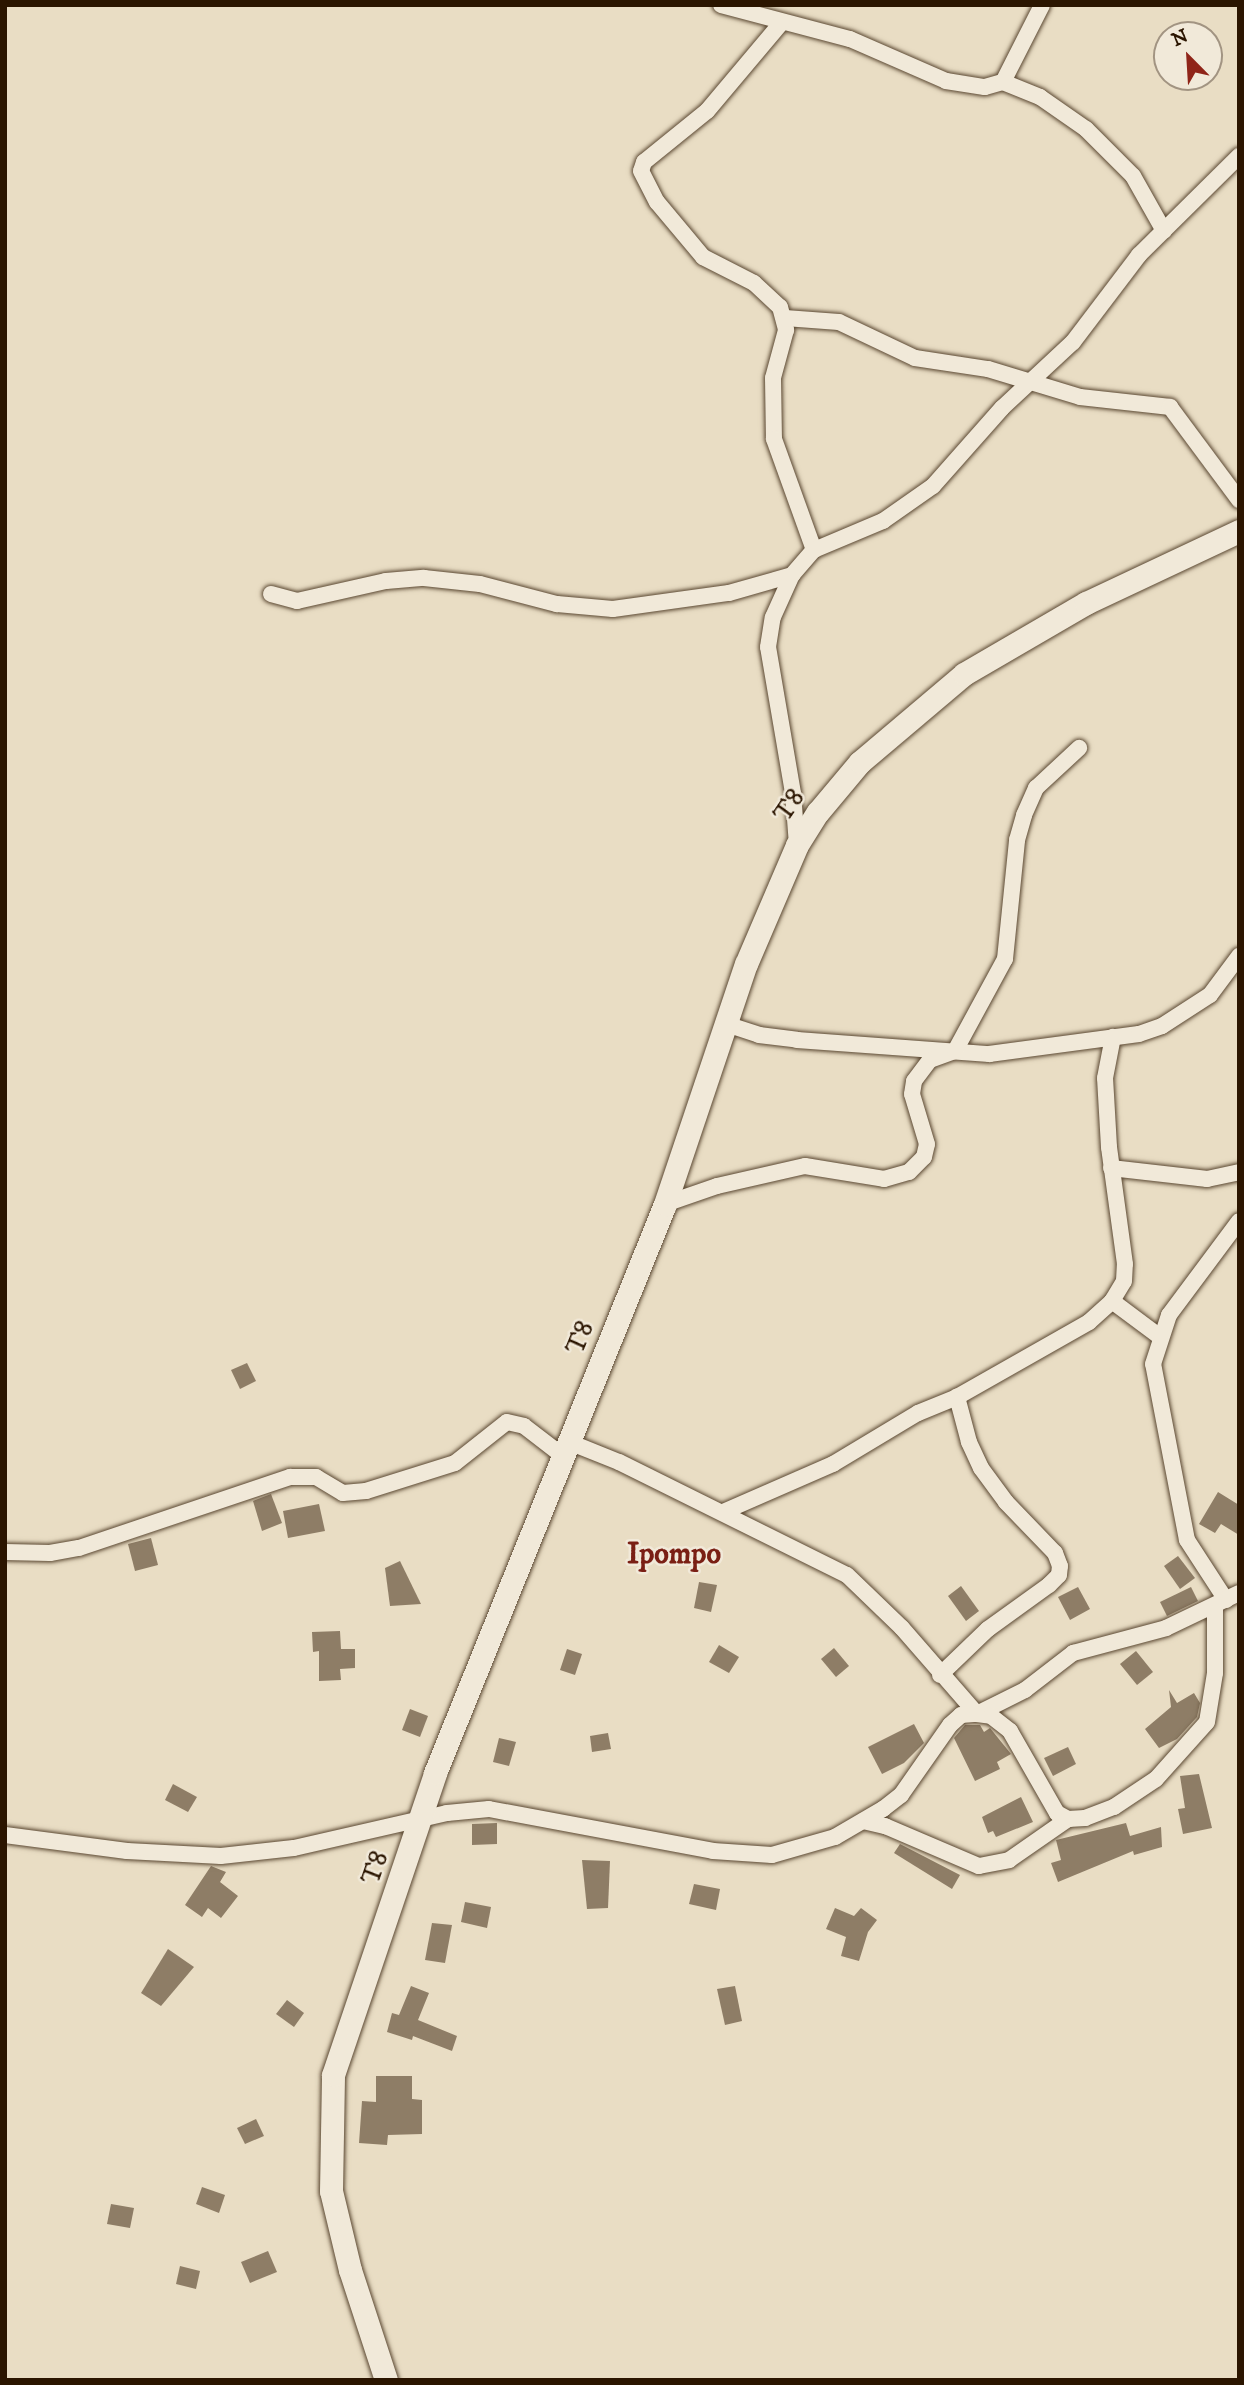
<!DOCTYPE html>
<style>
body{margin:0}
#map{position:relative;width:1244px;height:2385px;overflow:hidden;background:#e9ddc4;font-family:"IM FELL DW Pica",serif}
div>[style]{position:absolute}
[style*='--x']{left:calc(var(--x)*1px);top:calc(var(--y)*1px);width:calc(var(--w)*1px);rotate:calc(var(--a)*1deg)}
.building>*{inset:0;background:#8e7d66}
.roads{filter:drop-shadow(0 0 2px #5a4731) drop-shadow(0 0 2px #5a4731)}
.street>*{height:16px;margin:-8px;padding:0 8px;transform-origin:8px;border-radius:8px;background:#f1e9d9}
.secondary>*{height:23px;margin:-11.5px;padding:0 11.5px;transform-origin:11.5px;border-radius:11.5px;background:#f1e9d9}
span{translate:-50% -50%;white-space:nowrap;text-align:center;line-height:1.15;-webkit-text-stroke:5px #f1e9d9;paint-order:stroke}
.street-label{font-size:26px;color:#2b1500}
.quarter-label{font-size:30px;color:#7a1f14;font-weight:700}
.frame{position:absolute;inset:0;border:7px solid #2b1500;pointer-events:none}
.north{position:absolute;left:1153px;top:21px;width:70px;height:70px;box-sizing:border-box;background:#f1e9d9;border:2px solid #a29482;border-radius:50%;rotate:336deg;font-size:19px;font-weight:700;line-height:28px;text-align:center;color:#2b1500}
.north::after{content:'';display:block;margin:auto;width:24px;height:32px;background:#8f2418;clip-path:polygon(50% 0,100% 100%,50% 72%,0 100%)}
</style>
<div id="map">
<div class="building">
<div style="clip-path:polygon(247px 1363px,256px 1381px,240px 1389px,231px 1370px)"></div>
<div style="clip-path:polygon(1218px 1492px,1239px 1505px,1239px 1535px,1221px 1524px,1215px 1533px,1199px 1524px)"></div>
<div style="clip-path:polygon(271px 1494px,282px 1523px,262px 1531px,253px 1501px)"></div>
<div style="clip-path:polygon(319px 1504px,325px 1531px,288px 1538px,283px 1511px)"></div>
<div style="clip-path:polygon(151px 1538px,158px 1565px,135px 1571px,128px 1544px)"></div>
<div style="clip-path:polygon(1178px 1556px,1195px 1578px,1180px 1589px,1164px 1566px)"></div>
<div style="clip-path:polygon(400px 1561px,421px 1604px,390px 1606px,385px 1568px)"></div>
<div style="clip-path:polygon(699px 1582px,717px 1585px,711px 1612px,694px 1608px)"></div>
<div style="clip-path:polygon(961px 1586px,979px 1611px,966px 1621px,948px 1596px)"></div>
<div style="clip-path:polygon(1078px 1587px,1090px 1609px,1070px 1620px,1058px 1597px)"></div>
<div style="clip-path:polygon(1191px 1587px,1198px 1601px,1167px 1616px,1160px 1602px)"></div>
<div style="clip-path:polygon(340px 1631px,341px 1649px,355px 1649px,355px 1668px,340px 1669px,341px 1680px,319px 1681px,319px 1651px,313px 1652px,312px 1632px)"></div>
<div style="clip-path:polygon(719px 1645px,739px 1657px,729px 1673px,709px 1662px)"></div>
<div style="clip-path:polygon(834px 1648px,849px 1666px,836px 1677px,821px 1659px)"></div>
<div style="clip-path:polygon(567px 1649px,582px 1654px,575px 1675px,560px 1670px)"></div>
<div style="clip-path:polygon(1136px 1651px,1153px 1672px,1137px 1685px,1120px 1664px)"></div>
<div style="clip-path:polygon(1169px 1690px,1177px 1703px,1194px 1693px,1200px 1703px,1197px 1717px,1177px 1739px,1159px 1748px,1145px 1729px,1171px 1707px)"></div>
<div style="clip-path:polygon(410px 1709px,428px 1716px,420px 1737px,402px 1730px)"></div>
<div style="clip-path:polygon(914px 1724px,924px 1743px,904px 1763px,882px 1774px,868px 1747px)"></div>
<div style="clip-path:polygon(965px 1725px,980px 1725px,984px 1732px,990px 1728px,1011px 1754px,997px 1762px,1000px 1769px,975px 1781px,954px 1738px)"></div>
<div style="clip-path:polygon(608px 1733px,611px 1749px,592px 1752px,590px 1736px)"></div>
<div style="clip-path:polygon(499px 1738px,516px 1742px,509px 1766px,493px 1762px)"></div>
<div style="clip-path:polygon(1068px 1747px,1076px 1764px,1053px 1776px,1044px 1758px)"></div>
<div style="clip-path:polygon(1199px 1774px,1212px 1828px,1183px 1834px,1178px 1809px,1185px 1808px,1180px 1776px)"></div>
<div style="clip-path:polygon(173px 1784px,197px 1797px,188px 1812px,165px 1800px)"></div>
<div style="clip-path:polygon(1021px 1797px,1033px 1822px,996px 1837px,993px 1831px,988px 1833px,982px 1817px)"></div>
<div style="clip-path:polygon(497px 1823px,497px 1844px,472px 1845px,472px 1824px)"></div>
<div style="clip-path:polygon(1126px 1823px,1130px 1836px,1161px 1827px,1162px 1847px,1134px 1855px,1133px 1851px,1058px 1882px,1051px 1863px,1061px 1860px,1056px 1840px)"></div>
<div style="clip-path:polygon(900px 1844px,960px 1875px,952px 1889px,894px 1853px)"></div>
<div style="clip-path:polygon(582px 1860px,610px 1861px,608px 1908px,587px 1909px)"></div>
<div style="clip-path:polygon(211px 1866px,226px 1872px,220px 1882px,238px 1896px,221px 1918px,208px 1908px,202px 1917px,185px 1905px)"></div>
<div style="clip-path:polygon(694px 1884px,720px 1889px,716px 1910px,689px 1904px)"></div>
<div style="clip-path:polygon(465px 1902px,491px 1907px,487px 1928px,461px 1922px)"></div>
<div style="clip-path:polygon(835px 1908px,854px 1916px,861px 1908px,877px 1920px,868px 1932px,859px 1961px,841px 1956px,846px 1937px,826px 1929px)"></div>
<div style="clip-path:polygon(432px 1923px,452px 1925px,445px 1963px,425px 1960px)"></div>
<div style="clip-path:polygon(168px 1949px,194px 1967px,161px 2006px,141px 1993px)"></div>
<div style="clip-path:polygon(411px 1986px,429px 1993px,418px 2020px,457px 2036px,452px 2051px,413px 2036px,412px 2040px,387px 2032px,392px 2013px,399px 2015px)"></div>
<div style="clip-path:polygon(735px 1986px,742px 2021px,725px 2025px,717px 1989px)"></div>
<div style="clip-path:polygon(287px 2000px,304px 2013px,294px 2027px,276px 2014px)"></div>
<div style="clip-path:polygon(376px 2076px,412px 2076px,412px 2099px,422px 2100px,422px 2134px,388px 2135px,387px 2145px,359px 2143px,362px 2101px,376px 2102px)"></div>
<div style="clip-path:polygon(256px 2119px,264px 2136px,245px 2144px,237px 2128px)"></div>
<div style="clip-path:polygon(202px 2187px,225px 2195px,219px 2213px,196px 2204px)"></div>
<div style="clip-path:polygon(111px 2204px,134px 2208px,130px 2228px,107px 2224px)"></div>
<div style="clip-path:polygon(268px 2251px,277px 2272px,250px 2283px,241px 2262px)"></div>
<div style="clip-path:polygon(180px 2266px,200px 2271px,196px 2289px,176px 2284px)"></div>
</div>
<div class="roads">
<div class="street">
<div style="--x:721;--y:5;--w:133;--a:14.8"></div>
<div style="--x:850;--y:39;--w:105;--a:23.6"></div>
<div style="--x:946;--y:81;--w:39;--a:9"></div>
<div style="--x:985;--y:87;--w:19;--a:-16"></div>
<div style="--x:1003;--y:82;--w:86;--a:-63.1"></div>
<div style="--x:782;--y:22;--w:116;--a:130.1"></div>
<div style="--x:707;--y:111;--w:81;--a:141"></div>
<div style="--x:644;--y:162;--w:9;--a:108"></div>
<div style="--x:641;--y:171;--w:35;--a:63"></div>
<div style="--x:657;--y:202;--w:72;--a:50.1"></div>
<div style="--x:703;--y:257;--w:57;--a:27"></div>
<div style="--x:754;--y:283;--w:35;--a:43"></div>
<div style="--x:780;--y:307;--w:24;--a:75"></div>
<div style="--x:786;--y:330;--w:50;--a:105.2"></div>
<div style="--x:773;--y:378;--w:61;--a:89.1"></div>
<div style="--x:774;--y:439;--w:118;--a:70.2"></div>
<div style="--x:1003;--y:82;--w:40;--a:22"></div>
<div style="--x:1040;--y:97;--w:56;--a:34.8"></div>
<div style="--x:1086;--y:129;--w:66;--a:45"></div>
<div style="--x:1133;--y:176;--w:63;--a:60.6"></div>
<div style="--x:785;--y:318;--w:54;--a:4.2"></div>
<div style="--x:839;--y:322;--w:84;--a:25.3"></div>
<div style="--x:915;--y:358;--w:74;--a:8.6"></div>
<div style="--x:988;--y:369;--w:96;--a:16.9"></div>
<div style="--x:1080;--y:397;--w:91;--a:6.3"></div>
<div style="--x:1170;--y:407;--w:116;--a:53.4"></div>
<div style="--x:271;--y:594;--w:27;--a:15"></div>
<div style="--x:297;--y:601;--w:91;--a:-12.7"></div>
<div style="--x:386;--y:581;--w:38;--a:-5"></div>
<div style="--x:424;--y:578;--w:56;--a:6.1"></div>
<div style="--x:480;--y:584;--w:80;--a:14.6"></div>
<div style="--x:557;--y:604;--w:56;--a:5.1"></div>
<div style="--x:613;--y:609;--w:117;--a:-7.9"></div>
<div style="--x:729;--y:593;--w:66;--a:-15.9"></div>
<div style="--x:797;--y:845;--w:52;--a:-94.4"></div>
<div style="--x:793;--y:793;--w:148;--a:-99.7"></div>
<div style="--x:768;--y:647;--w:30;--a:-81"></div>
<div style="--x:773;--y:617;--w:46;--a:-65.7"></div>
<div style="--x:792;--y:575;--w:33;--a:-49"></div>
<div style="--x:814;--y:550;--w:75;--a:-22.8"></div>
<div style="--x:883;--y:521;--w:61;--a:-35"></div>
<div style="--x:933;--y:486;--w:104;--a:-48.5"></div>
<div style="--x:1002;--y:408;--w:97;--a:-42.9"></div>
<div style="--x:1073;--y:342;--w:109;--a:-52.8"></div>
<div style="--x:1139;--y:255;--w:141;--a:-44.7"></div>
<div style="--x:726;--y:1024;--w:35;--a:18"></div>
<div style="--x:759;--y:1035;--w:38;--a:7"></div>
<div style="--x:797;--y:1040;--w:193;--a:4.2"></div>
<div style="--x:989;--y:1054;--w:151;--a:-7.6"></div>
<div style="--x:1139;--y:1034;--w:24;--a:-19"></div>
<div style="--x:1162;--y:1026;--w:57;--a:-32.9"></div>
<div style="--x:1210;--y:995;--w:49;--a:-53.4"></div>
<div style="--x:1111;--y:1168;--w:97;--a:6.5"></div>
<div style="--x:1207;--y:1179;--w:33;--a:-12"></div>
<div style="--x:665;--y:1204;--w:55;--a:-19.1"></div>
<div style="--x:717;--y:1186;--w:90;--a:-12.8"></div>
<div style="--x:805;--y:1166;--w:80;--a:9.3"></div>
<div style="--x:884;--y:1179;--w:26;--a:-16"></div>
<div style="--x:909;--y:1172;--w:21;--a:-45"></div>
<div style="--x:924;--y:1157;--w:13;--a:-77"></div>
<div style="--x:927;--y:1144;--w:52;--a:-106.7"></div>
<div style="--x:912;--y:1094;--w:13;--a:-81"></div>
<div style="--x:914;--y:1081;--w:26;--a:-53"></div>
<div style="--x:930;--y:1060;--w:27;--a:-20"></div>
<div style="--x:955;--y:1051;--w:105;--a:-61.5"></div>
<div style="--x:1005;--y:959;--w:120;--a:-84.2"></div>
<div style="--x:1017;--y:840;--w:26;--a:-74"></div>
<div style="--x:1024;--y:815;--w:30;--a:-66"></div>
<div style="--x:1036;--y:788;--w:59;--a:-42.9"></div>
<div style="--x:1112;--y:1301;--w:59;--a:36.7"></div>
<div style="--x:569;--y:1442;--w:54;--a:21.8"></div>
<div style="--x:619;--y:1462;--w:254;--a:26.4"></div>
<div style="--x:847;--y:1575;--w:76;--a:43.9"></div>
<div style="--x:902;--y:1628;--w:114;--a:48.9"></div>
<div style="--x:723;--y:1512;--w:120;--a:-23.6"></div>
<div style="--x:833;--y:1464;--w:99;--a:-31"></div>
<div style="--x:918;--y:1413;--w:42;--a:-22.3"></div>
<div style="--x:957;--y:1397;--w:152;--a:-29.6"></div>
<div style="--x:1089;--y:1322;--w:31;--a:-42"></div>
<div style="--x:1112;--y:1301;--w:23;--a:-59"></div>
<div style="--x:1124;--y:1281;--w:17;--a:-87"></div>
<div style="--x:1125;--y:1264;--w:118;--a:-97.8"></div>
<div style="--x:1109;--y:1147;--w:69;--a:-93.3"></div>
<div style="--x:1105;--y:1078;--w:42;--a:-79"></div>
<div style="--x:5;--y:1552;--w:45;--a:1.3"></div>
<div style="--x:50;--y:1553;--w:29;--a:-10"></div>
<div style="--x:79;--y:1548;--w:223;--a:-18.6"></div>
<div style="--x:290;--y:1477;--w:26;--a:0"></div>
<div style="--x:316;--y:1477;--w:31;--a:31"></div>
<div style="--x:343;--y:1493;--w:23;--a:-5"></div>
<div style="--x:366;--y:1491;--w:93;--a:-17.5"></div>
<div style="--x:455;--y:1463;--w:66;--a:-38.3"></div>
<div style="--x:507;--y:1422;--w:17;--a:13"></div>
<div style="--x:524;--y:1426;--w:49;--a:37.6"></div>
<div style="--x:1226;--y:1600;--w:72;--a:-123"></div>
<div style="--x:1187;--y:1540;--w:179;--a:-100.9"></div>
<div style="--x:1153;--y:1364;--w:52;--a:-71.9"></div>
<div style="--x:1169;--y:1315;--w:117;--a:-53.3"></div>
<div style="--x:940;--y:1675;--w:66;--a:-43.8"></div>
<div style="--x:988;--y:1629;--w:75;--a:-35.8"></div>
<div style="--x:1049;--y:1585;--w:14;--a:-45"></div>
<div style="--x:1059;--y:1575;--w:9;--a:-84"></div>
<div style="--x:1060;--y:1566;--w:14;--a:-111"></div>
<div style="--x:1055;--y:1553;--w:71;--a:-133.9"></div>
<div style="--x:1006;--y:1502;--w:42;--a:-126.3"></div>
<div style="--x:981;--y:1468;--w:29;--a:-115"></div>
<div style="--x:969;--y:1442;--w:47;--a:-104.9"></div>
<div style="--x:977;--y:1714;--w:54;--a:-26.6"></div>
<div style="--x:1025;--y:1690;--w:61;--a:-37.6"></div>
<div style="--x:1073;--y:1653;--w:96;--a:-15"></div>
<div style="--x:1166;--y:1628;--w:81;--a:-25.6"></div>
<div style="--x:863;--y:1821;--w:23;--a:13"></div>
<div style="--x:885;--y:1826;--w:102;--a:23.1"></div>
<div style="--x:979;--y:1866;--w:31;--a:-11"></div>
<div style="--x:1009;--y:1860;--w:72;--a:-34.8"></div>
<div style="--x:5;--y:1835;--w:123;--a:7.5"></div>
<div style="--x:127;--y:1851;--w:94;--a:3"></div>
<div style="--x:221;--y:1856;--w:73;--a:-6.3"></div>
<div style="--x:294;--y:1848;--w:157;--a:-12.9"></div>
<div style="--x:447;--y:1813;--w:42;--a:-5.4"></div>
<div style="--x:489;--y:1809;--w:228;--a:10.6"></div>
<div style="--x:713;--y:1851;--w:59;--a:3.9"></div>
<div style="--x:772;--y:1855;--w:66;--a:-15.9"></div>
<div style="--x:835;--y:1837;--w:56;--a:-30.3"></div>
<div style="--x:883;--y:1809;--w:23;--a:-38"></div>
<div style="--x:901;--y:1795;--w:85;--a:-55"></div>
<div style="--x:950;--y:1725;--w:15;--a:-42"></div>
<div style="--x:961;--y:1715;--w:16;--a:-4"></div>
<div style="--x:977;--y:1714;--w:14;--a:8"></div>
<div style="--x:991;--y:1716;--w:24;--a:38"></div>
<div style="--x:1010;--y:1731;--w:95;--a:60.2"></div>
<div style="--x:1057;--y:1813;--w:13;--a:29"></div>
<div style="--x:1068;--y:1819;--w:17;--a:-3"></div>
<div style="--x:1085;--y:1818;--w:31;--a:-21"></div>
<div style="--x:1114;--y:1807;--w:50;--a:-33.7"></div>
<div style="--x:1156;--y:1779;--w:76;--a:-48.2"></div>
<div style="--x:1207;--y:1722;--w:50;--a:-80.7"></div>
<div style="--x:1215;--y:1673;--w:67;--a:-90"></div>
</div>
<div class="secondary">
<div style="--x:386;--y:2380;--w:116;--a:-108.1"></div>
<div style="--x:350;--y:2270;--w:81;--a:-103.5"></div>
<div style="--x:331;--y:2191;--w:116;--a:-89"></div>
<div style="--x:333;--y:2075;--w:319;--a:-71.3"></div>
<div style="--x:435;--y:1773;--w:614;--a:-67.99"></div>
<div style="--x:665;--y:1204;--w:253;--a:-71.4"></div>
<div style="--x:746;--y:964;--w:129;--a:-66.8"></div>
<div style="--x:797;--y:845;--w:39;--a:-58"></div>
<div style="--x:818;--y:812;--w:65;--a:-50"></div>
<div style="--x:860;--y:762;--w:136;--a:-40.2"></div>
<div style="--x:964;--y:674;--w:141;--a:-30.2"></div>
<div style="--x:1086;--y:603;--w:169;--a:-25.2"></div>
</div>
</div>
<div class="street-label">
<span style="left:790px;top:806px;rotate:-56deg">T8</span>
<span style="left:581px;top:1338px;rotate:-68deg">T8</span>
<span style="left:376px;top:1868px;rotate:-71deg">T8</span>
</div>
<div class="quarter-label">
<span style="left:674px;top:1555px">Ipompo</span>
</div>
<div class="frame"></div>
<div class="north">N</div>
</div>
